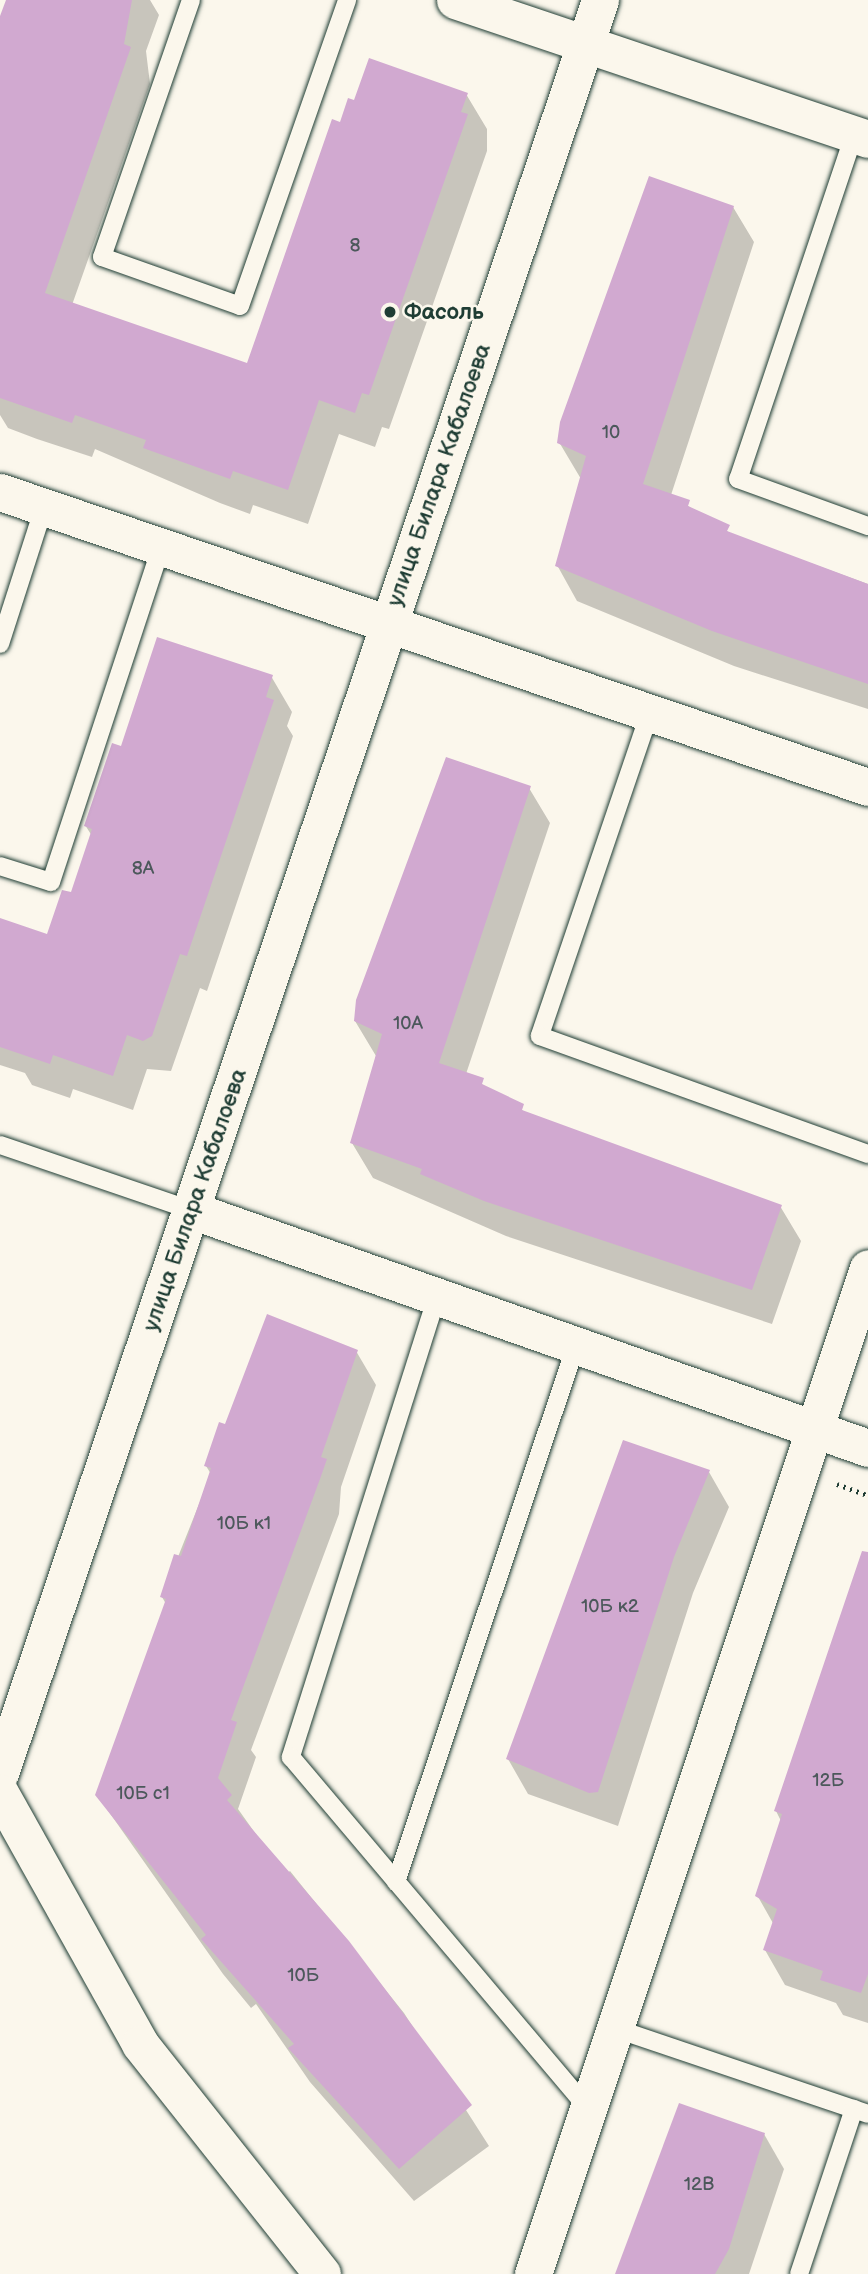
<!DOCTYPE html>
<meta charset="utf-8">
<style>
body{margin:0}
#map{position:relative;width:868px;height:2274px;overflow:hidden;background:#fbf7ec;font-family:"Balsamiq Sans",sans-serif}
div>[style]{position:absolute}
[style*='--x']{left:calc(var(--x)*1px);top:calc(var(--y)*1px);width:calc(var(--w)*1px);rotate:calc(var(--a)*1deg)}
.shadow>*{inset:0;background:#0003}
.building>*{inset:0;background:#d1a9d0}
.path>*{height:4.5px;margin-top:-2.25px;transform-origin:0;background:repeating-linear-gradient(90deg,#1f3d34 0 2px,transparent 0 7px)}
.roads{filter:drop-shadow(0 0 2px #1f3d34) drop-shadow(0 0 2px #1f3d34)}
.lane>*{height:18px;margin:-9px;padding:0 9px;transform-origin:9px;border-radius:9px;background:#fbf7ec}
.street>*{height:37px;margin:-18.5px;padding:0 18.5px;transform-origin:18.5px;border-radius:18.5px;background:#fbf7ec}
.dots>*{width:19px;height:19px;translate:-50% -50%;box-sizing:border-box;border:4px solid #fbf7ec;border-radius:50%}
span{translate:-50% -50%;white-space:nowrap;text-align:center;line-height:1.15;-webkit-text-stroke:5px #fbf7ec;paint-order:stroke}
.number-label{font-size:19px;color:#4c585b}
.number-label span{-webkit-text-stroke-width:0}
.poi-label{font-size:23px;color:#1f3d34;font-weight:700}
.left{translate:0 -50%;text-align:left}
.street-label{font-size:23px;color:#1f3d34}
</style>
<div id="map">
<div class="shadow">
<div style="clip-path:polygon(15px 0,150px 0,159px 15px,146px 51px,150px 84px,72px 305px,248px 365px,341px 124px,356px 102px,466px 94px,487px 129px,487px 151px,389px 429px,382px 427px,375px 447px,339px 434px,308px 524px,253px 505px,250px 514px,220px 503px,95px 449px,92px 457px,37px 439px,8px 428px,0 415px,0 44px)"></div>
<div style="clip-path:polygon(733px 207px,754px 242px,671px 495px,733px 535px,868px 584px,868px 709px,734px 666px,577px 601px,557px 565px,581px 479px,559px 442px)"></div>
<div style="clip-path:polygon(271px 676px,292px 712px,287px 726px,293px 736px,207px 991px,200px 988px,171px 1071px,147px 1069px,133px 1110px,73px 1089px,70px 1098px,32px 1085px,25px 1073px,0 1065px,0 919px,48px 936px,72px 894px,92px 836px,85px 825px,122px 748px)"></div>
<div style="clip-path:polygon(446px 759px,529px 788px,550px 823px,466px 1074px,528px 1114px,780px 1206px,801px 1241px,772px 1324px,506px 1236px,373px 1178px,352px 1143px,376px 1056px,355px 1021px,358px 1000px)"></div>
<div style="clip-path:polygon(356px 1351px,376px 1385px,341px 1487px,339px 1514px,251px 1750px,256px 1757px,238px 1809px,285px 1875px,290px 1871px,404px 2013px,489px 2146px,414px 2201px,310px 2082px,256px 2004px,251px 2008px,223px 1974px,97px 1795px,166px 1604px,162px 1597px,211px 1474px,206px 1466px,226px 1426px)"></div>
<div style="clip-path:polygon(709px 1472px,729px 1507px,693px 1593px,618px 1826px,528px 1794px,508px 1759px)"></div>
<div style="clip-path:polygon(868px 1557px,868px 2023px,843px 2015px,836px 2003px,785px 1985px,765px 1950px,774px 1925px,757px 1895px,781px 1821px,776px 1811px)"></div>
<div style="clip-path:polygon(764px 2134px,784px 2169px,749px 2274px,622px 2274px)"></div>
</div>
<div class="building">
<div style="clip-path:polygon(6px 0,132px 0,124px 44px,131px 47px,45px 293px,247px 363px,332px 119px,340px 122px,348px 98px,354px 100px,369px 58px,468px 93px,461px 112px,468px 114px,369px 395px,362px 393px,355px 413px,319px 400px,288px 490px,233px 471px,230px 479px,143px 448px,146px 440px,75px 415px,72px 423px,0 398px,0 16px)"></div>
<div style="clip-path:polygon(649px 176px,734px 206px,643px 484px,690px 500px,688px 506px,730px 525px,727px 531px,868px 584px,868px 684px,712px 631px,555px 566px,586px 456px,557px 443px,560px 422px)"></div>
<div style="clip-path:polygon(157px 637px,273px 675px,266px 697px,274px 700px,187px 956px,180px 954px,152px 1036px,143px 1041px,127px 1035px,113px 1076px,53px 1055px,50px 1064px,0 1047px,0 918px,47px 934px,62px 890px,71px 892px,92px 829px,84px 826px,112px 743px,121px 746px)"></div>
<div style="clip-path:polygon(446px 757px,531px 786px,439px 1063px,484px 1078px,482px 1084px,524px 1104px,522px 1110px,782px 1205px,752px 1290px,484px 1201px,420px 1174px,422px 1169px,350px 1143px,382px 1034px,354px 1021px,356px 1000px)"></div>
<div style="clip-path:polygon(267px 1314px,358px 1350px,321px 1457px,327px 1459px,320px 1479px,231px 1720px,237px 1722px,218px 1778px,232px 1795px,227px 1800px,349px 1941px,472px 2105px,399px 2169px,288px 2048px,294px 2044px,201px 1939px,206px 1935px,95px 1795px,166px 1599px,160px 1597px,174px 1554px,181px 1556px,211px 1468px,204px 1466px,219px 1422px,225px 1424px)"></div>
<div style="clip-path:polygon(623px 1440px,710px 1470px,674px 1557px,598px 1792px,589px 1793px,506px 1759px)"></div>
<div style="clip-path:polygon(862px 1551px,868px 1552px,868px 1974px,861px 1993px,820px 1980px,823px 1971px,763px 1950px,777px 1909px,755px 1896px,782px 1814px,774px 1811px)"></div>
<div style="clip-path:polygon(679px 2103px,765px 2133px,729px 2249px,715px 2274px,615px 2274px)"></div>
</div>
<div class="path">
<div style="--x:837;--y:1484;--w:33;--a:20"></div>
</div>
<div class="roads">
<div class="lane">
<div style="--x:191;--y:0;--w:272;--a:109.1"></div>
<div style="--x:102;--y:257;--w:146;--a:19.5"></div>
<div style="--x:240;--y:306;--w:324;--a:-70.7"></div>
<div style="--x:854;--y:135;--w:363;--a:108.6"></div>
<div style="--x:738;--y:479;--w:138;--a:19.9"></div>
<div style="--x:0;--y:644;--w:144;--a:-72.2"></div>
<div style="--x:649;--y:715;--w:339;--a:108.8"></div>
<div style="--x:540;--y:1036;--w:349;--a:19.8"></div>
<div style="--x:0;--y:866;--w:53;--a:17.4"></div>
<div style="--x:51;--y:882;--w:353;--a:-71.8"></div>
<div style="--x:0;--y:1145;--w:202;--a:18.8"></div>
<div style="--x:437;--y:1296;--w:484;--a:107.6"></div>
<div style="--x:291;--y:1757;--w:461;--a:49.8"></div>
<div style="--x:396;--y:1882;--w:566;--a:-71.47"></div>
<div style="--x:614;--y:2028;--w:268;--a:18.7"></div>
<div style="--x:799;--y:2274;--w:174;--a:-71.6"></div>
</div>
<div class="street">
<div style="--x:455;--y:0;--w:436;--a:18.6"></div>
<div style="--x:0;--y:492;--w:917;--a:18.77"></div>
<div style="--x:191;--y:1210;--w:718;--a:19.37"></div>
<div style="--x:0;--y:1773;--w:1872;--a:-71.3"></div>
<div style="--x:0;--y:1793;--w:287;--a:60.8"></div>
<div style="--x:140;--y:2044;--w:293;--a:51.6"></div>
<div style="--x:533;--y:2274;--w:1060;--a:-71.58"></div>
</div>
</div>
<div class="dots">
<div style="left:390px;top:312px;background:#1f3d34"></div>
</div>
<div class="number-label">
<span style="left:355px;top:246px">8</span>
<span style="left:611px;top:433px">10</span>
<span style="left:143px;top:869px">8А</span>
<span style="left:408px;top:1024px">10А</span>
<span style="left:244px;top:1524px">10Б к1</span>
<span style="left:610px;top:1607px">10Б к2</span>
<span style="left:828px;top:1781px">12Б</span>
<span style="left:143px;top:1794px">10Б с1</span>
<span style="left:303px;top:1976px">10Б</span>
<span style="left:699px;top:2185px">12В</span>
</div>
<div class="poi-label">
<span class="left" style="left:404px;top:312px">Фасоль</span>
</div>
<div class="street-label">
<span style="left:439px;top:475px;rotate:-71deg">улица Билара Кабалоева</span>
<span style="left:195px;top:1200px;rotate:-71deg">улица Билара Кабалоева</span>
</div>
</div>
